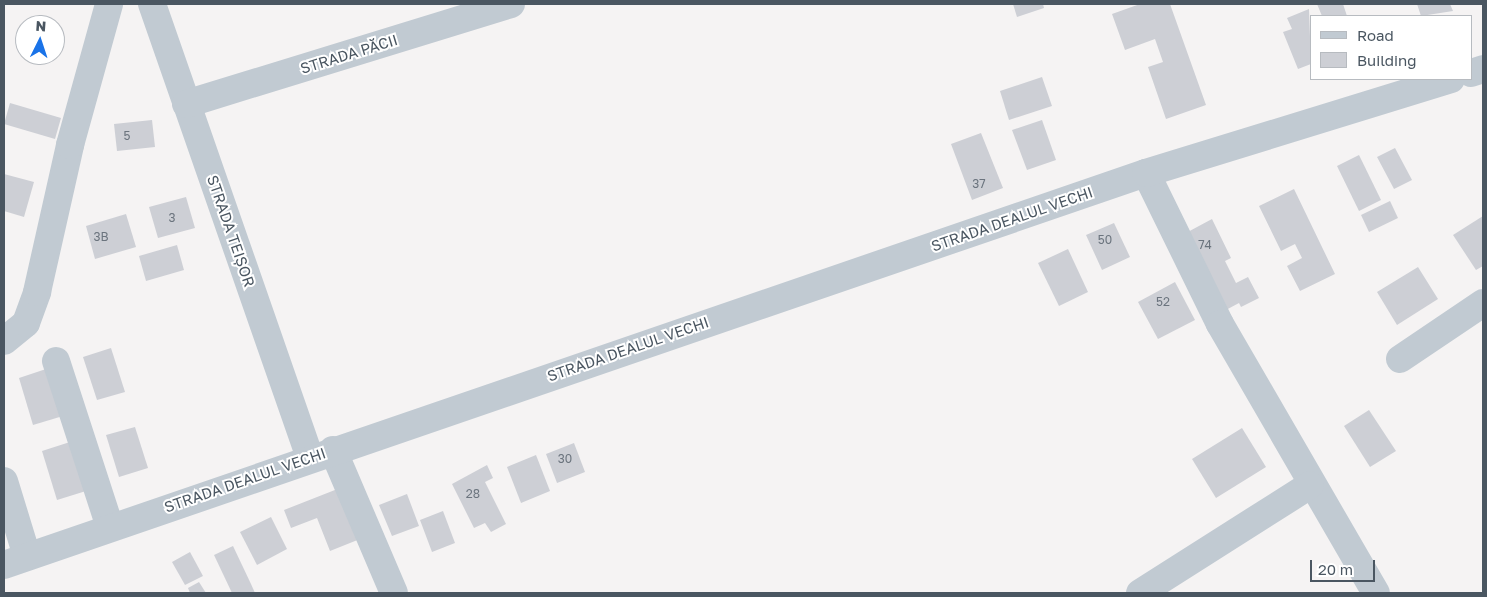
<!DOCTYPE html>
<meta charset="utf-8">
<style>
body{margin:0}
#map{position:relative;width:1487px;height:597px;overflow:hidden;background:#f5f3f3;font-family:"Golos Text",sans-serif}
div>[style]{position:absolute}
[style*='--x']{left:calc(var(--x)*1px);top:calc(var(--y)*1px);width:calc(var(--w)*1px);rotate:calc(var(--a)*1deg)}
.building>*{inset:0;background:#cdcfd5}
.minor>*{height:28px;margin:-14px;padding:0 14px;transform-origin:14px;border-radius:14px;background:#c1cad2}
span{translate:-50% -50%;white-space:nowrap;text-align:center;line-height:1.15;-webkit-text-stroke:4px #fff;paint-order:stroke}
.number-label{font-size:12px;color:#6b747e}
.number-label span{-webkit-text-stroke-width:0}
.street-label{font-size:15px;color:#4a5661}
.frame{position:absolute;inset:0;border:5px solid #4a5661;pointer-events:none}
.legend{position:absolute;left:1310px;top:15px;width:162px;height:65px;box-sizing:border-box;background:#fff;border:1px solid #b7bbc0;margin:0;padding:6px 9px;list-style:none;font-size:15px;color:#4a5661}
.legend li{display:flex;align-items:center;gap:10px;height:25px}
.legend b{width:25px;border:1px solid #b7bbc0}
.north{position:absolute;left:15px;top:15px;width:50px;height:50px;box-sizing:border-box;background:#fff;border:1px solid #b7bbc0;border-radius:50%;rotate:4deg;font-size:14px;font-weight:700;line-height:20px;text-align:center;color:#4a5661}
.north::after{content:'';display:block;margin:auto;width:18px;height:22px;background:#1a73e8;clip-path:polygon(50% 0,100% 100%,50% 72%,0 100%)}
.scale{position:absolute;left:1310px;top:560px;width:65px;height:22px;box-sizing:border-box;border:2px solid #4a5661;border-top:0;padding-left:6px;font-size:15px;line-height:18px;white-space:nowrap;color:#4a5661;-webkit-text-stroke:4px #fff;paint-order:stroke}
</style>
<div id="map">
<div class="building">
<div style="clip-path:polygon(1013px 4px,1043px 4px,1044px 8px,1017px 17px)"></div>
<div style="clip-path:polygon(1140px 4px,1170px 4px,1206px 105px,1166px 119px,1148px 67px,1163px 62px,1155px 39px,1125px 50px,1112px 14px)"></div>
<div style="clip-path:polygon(1317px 4px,1343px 4px,1347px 16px,1322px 16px)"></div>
<div style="clip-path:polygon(1417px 4px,1450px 4px,1453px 11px,1421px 16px)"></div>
<div style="clip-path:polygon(1309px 9px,1311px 64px,1298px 69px,1283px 32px,1292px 29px,1287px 18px)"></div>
<div style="clip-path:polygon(1042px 77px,1052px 106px,1009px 120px,1000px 91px)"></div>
<div style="clip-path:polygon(10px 103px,61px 118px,55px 139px,4px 124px)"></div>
<div style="clip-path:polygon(152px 120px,155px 147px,117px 151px,114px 124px)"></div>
<div style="clip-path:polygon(1042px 120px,1056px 160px,1027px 170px,1012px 130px)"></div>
<div style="clip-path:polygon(981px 133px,1003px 188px,972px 200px,951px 144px)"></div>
<div style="clip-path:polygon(1395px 148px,1412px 180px,1394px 189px,1377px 157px)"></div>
<div style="clip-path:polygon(1359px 155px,1381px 200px,1359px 211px,1337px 166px)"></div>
<div style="clip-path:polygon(4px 174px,34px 182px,24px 217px,4px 211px)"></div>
<div style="clip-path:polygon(1294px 189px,1335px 274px,1300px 291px,1287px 266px,1302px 258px,1295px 244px,1281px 251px,1259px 206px)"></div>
<div style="clip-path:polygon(186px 197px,195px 228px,158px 238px,149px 207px)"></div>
<div style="clip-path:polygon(1390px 201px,1398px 218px,1369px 232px,1361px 215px)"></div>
<div style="clip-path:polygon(126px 214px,136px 247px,95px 259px,86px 226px)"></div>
<div style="clip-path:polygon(1483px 216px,1483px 266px,1476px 270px,1453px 235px)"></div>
<div style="clip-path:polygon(1212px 219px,1231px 258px,1225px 261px,1236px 283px,1248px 277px,1259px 298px,1241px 307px,1239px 303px,1224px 311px,1184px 234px)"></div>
<div style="clip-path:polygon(1114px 223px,1130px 257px,1102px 270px,1086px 235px)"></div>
<div style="clip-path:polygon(177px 245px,184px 270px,146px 281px,139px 256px)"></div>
<div style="clip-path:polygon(1068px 249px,1088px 292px,1059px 306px,1038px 263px)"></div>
<div style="clip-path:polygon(1418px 267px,1438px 299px,1397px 325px,1377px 292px)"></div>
<div style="clip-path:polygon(1175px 282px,1195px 320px,1158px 339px,1138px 302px)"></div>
<div style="clip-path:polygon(111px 348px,125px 392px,97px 400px,83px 357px)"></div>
<div style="clip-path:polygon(49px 368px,63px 416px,33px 425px,19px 378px)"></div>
<div style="clip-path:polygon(1369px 410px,1396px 451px,1370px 467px,1344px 426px)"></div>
<div style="clip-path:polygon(135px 427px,148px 468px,119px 477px,106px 435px)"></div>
<div style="clip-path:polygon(1242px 428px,1266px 467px,1216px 498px,1192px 459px)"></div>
<div style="clip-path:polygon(70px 442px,86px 491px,57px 500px,42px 451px)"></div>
<div style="clip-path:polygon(574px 443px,585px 472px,557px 483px,546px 454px)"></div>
<div style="clip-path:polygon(536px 455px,550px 491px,521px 503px,507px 467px)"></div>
<div style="clip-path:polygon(487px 465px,493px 478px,485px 482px,506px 524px,491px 532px,485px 523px,474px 528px,452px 484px)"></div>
<div style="clip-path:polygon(340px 488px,360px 539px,330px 551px,317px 518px,291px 528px,284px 510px)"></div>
<div style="clip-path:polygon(407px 494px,419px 526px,392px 536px,379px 505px)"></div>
<div style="clip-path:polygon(443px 511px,455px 543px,432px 552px,420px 520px)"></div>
<div style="clip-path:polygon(271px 517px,287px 549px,257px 565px,240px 532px)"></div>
<div style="clip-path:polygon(233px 546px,251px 584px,255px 593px,232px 593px,214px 555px)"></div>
<div style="clip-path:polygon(190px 552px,203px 576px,185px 585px,172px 562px)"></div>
<div style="clip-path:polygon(199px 582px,206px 593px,190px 593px,188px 588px)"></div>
</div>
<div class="minor">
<div style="--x:152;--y:4;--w:481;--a:70.8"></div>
<div style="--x:1471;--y:73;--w:13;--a:-18"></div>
<div style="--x:186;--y:104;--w:340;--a:-17.1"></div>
<div style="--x:1146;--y:173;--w:168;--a:63.9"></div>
<div style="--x:1220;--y:324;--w:311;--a:59.9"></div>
<div style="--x:4;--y:341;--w:28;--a:-39"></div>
<div style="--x:26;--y:323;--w:33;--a:-70"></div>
<div style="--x:37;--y:292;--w:151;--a:-77.3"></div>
<div style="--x:70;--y:145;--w:146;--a:-74.5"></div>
<div style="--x:1400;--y:359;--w:100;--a:-34"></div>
<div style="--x:56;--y:361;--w:175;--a:72"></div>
<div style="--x:333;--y:450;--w:155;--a:66.9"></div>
<div style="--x:4;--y:481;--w:78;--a:73"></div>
<div style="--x:4;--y:565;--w:1207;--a:-18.95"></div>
<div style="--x:1146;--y:173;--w:319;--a:-17.1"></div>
<div style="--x:1140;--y:593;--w:201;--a:-32.4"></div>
</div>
<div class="number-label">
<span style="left:127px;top:136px">5</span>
<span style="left:979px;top:184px">37</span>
<span style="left:172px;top:218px">3</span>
<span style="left:101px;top:237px">3B</span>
<span style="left:1105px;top:240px">50</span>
<span style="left:1205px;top:245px">74</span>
<span style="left:1163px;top:302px">52</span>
<span style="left:565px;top:459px">30</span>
<span style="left:473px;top:494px">28</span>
</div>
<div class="street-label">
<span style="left:349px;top:54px;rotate:-17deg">STRADA PĂCII</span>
<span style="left:1012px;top:219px;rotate:-19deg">STRADA DEALUL VECHI</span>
<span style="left:231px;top:231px;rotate:71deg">STRADA TEIȘOR</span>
<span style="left:628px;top:349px;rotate:-19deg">STRADA DEALUL VECHI</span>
<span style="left:245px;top:480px;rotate:-19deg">STRADA DEALUL VECHI</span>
</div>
<div class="frame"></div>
<ul class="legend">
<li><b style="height:6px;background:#c1cad2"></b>Road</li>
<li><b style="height:14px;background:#cdcfd5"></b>Building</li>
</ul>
<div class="north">N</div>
<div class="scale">20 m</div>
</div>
